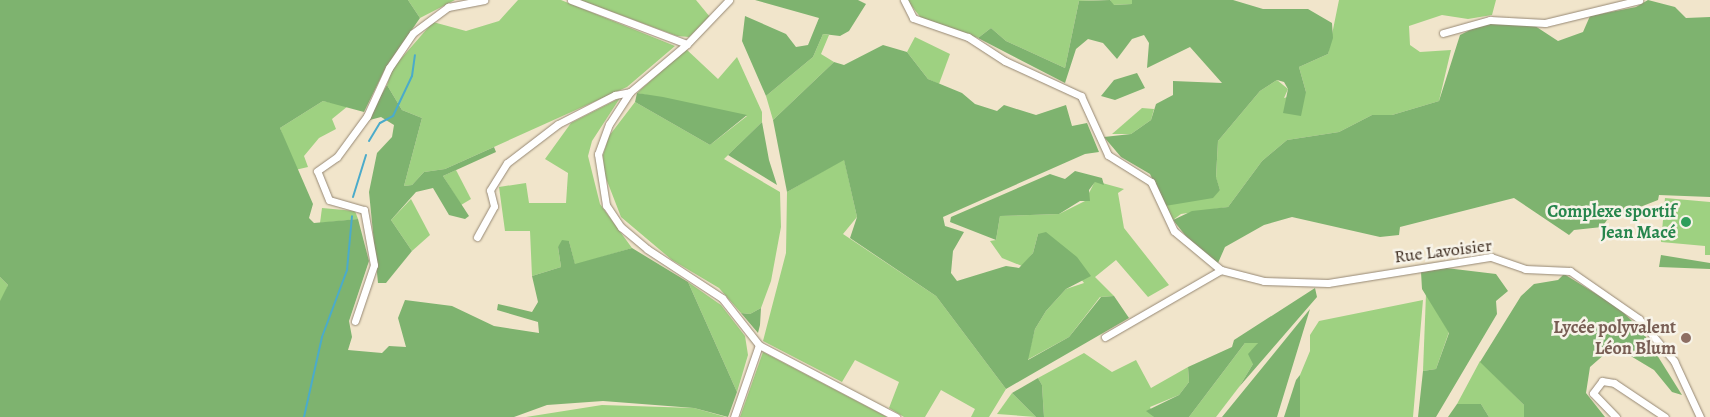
<!DOCTYPE html>
<meta charset="utf-8">
<style>
body{margin:0}
#map{position:relative;width:1710px;height:417px;overflow:hidden;background:#f1e5cb;font-family:Alegreya,serif}
div>[style]{position:absolute}
[style*='--x']{left:calc(var(--x)*1px);top:calc(var(--y)*1px);width:calc(var(--w)*1px);rotate:calc(var(--a)*1deg)}
.green>*{inset:0;background:#9ed181}
.forest>*{inset:0;background:#7eb36f}
.stream>*{height:2px;margin:-1px;padding:0 1px;transform-origin:1px;border-radius:1px;background:#4babca}
.roads{filter:drop-shadow(0 0 1px #968874) drop-shadow(0 0 1px #968874)}
.minor>*{height:7px;margin:-3.5px;padding:0 3.5px;transform-origin:3.5px;border-radius:3.5px;background:#fff}
.dots>*{width:14px;height:14px;translate:-50% -50%;box-sizing:border-box;border:2px solid #f7f3e8;border-radius:50%}
span{translate:-50% -50%;white-space:nowrap;text-align:center;line-height:1.15;-webkit-text-stroke:5px #f7f3e8;paint-order:stroke}
.leisure-label{font-size:18px;color:#27864d;font-weight:700}
.right{translate:-100% -50%;text-align:right}
.street-label{font-size:18px;color:#3b2a1e}
.education-label{font-size:18px;color:#785e54;font-weight:700}
</style>
<div id="map">
<div class="green">
<div style="clip-path:polygon(408px 0,455px 0,420px 18px)"></div>
<div style="clip-path:polygon(518px 0,561px 0,675px 46px,627px 87px,445px 169px,424px 172px,412px 185px,404px 186px,422px 118px,402px 110px,387px 85px,392px 69px,433px 22px,466px 31px,499px 21px)"></div>
<div style="clip-path:polygon(580px 0,696px 0,710px 17px,689px 37px,677px 36px)"></div>
<div style="clip-path:polygon(907px 0,1100px 0,1079px 1px,1065px 68px,1006px 41px,991px 28px,978px 38px,921px 18px)"></div>
<div style="clip-path:polygon(1110px 0,1132px 0,1132px 4px,1113px 5px)"></div>
<div style="clip-path:polygon(1339px 0,1496px 0,1492px 15px,1468px 19px,1442px 15px,1409px 26px,1410px 45px,1420px 52px,1451px 50px,1439px 101px,1392px 115px,1372px 115px,1339px 132px,1287px 140px,1262px 161px,1228px 207px,1181px 214px,1173px 220px,1165px 206px,1220px 190px,1216px 178px,1218px 141px,1260px 91px,1277px 80px,1288px 89px,1284px 98px,1306px 92px,1299px 67px,1328px 54px)"></div>
<div style="clip-path:polygon(823px 34px,829px 35px,821px 54px,834px 62px,773px 120px,766px 96px,813px 57px)"></div>
<div style="clip-path:polygon(915px 37px,950px 54px,939px 84px,928px 79px,907px 52px)"></div>
<div style="clip-path:polygon(686px 49px,718px 79px,737px 57px,762px 112px,762px 122px,724px 159px,780px 192px,781px 227px,771px 281px,761px 308px,750px 314px,741px 313px,719px 288px,672px 260px,621px 217px,604px 173px,603px 155px,609px 136px,635px 102px,710px 145px,747px 116px,637px 93px)"></div>
<div style="clip-path:polygon(620px 98px,592px 141px,588px 156px,600px 204px,632px 248px,575px 265px,569px 241px,558px 247px,561px 267px,532px 276px,530px 231px,505px 231px,499px 187px,526px 183px,529px 203px,566px 203px,568px 173px,545px 159px,571px 123px)"></div>
<div style="clip-path:polygon(323px 101px,348px 106px,332px 119px,336px 129px,319px 138px,304px 156px,308px 167px,295px 170px,280px 128px)"></div>
<div style="clip-path:polygon(1142px 108px,1154px 109px,1151px 120px,1131px 134px,1112px 134px)"></div>
<div style="clip-path:polygon(844px 159px,857px 217px,843px 234px,936px 296px,1006px 389px,989px 417px,971px 417px,975px 409px,941px 390px,925px 417px,904px 417px,889px 408px,899px 382px,855px 360px,842px 382px,763px 341px,786px 253px,787px 192px)"></div>
<div style="clip-path:polygon(456px 170px,471px 199px,461px 205px,443px 176px)"></div>
<div style="clip-path:polygon(1095px 181px,1124px 189px,1118px 193px,1124px 228px,1169px 285px,1148px 297px,1116px 260px,1095px 277px,1114px 296px,1100px 297px,1069px 337px,1027px 360px,1035px 329px,1046px 311px,1066px 289px,1084px 283px,1052px 241px,1038px 234px,1033px 253px,1022px 266px,1002px 258px,990px 241px,996px 240px,1000px 216px,1059px 214px,1085px 201px)"></div>
<div style="clip-path:polygon(1665px 198px,1710px 202px,1710px 255px,1705px 255px,1705px 246px,1661px 242px)"></div>
<div style="clip-path:polygon(411px 199px,430px 235px,412px 251px,391px 220px)"></div>
<div style="clip-path:polygon(322px 208px,355px 211px,358px 219px,320px 223px)"></div>
<div style="clip-path:polygon(0 277px,8px 285px,2px 301px,0 301px)"></div>
<div style="clip-path:polygon(688px 282px,721px 305px,745px 336px,748px 355px,737px 392px)"></div>
<div style="clip-path:polygon(1426px 294px,1449px 332px,1436px 369px,1423px 371px)"></div>
<div style="clip-path:polygon(1423px 300px,1413px 417px,1300px 417px,1300px 375px,1310px 351px,1310px 335px,1319px 321px)"></div>
<div style="clip-path:polygon(1245px 343px,1258px 343px,1253px 364px,1239px 387px,1216px 417px,1189px 417px)"></div>
<div style="clip-path:polygon(763px 352px,887px 417px,740px 417px)"></div>
<div style="clip-path:polygon(1084px 353px,1112px 372px,1136px 360px,1151px 388px,1188px 367px,1189px 382px,1179px 395px,1150px 407px,1154px 417px,1044px 417px,1042px 385px,1038px 378px)"></div>
<div style="clip-path:polygon(1480px 361px,1524px 405px,1524px 417px,1489px 417px,1481px 404px,1457px 404px)"></div>
<div style="clip-path:polygon(1012px 393px,1036px 417px,997px 414px)"></div>
<div style="clip-path:polygon(602px 405px,694px 408px,726px 417px,526px 417px)"></div>
</div>
<div class="forest">
<div style="clip-path:polygon(0 0,408px 0,420px 18px,386px 67px,364px 112px,323px 101px,280px 128px,313px 204px,309px 218px,314px 223px,358px 219px,369px 261px,349px 321px,352px 337px,348px 350px,382px 353px,389px 346px,406px 347px,398px 318px,405px 300px,452px 306px,494px 326px,539px 333px,538px 322px,497px 310px,498px 304px,532px 312px,538px 302px,532px 276px,561px 267px,558px 247px,562px 240px,569px 241px,575px 264px,632px 248px,688px 282px,737px 392px,728px 417px,694px 408px,603px 401px,547px 405px,514px 417px,0 417px,0 301px,8px 285px,0 277px)"></div>
<div style="clip-path:polygon(755px 0,858px 0,866px 4px,849px 31px,840px 36px,823px 34px,813px 57px,766px 96px,742px 41px,745px 16px,786px 34px,796px 47px,808px 45px,819px 18px)"></div>
<div style="clip-path:polygon(1110px 0,1114px 5px,1132px 4px,1132px 0,1233px 0,1263px 9px,1308px 9px,1332px 23px,1333px 38px,1328px 54px,1299px 67px,1306px 92px,1301px 116px,1283px 113px,1288px 89px,1284px 82px,1277px 80px,1260px 91px,1218px 141px,1216px 177px,1220px 190px,1213px 198px,1165px 206px,1150px 174px,1121px 157px,1104px 137px,1131px 134px,1151px 120px,1156px 104px,1173px 95px,1173px 81px,1222px 83px,1190px 47px,1147px 68px,1149px 43px,1144px 35px,1132px 39px,1117px 59px,1103px 43px,1088px 39px,1076px 49px,1065px 83px,978px 38px,991px 28px,1006px 41px,1065px 68px,1079px 1px)"></div>
<div style="clip-path:polygon(1648px 0,1675px 7px,1686px 18px,1710px 17px,1710px 197px,1659px 195px,1658px 200px,1607px 220px,1602px 227px,1574px 230px,1569px 235px,1514px 198px,1400px 227px,1399px 235px,1380px 237px,1292px 217px,1264px 225px,1225px 247px,1218px 263px,1193px 245px,1173px 220px,1192px 211px,1228px 207px,1262px 161px,1287px 140px,1339px 132px,1372px 115px,1392px 115px,1439px 101px,1460px 35px,1488px 21px,1532px 24px,1558px 41px,1583px 32px,1590px 16px,1636px 7px)"></div>
<div style="clip-path:polygon(883px 45px,907px 52px,928px 79px,962px 93px,975px 104px,997px 111px,1004px 105px,1036px 115px,1066px 105px,1072px 126px,1087px 123px,1099px 152px,1085px 154px,943px 217px,945px 226px,964px 232px,953px 251px,951px 273px,957px 281px,1006px 266px,1019px 268px,1033px 253px,1038px 234px,1046px 232px,1077px 257px,1091px 276px,1066px 289px,1046px 311px,1035px 329px,1028px 360px,1069px 337px,1101px 297px,1114px 296px,1129px 318px,1006px 389px,936px 296px,850px 238px,857px 217px,844px 160px,787px 192px,773px 120px,834px 62px,844px 65px)"></div>
<div style="clip-path:polygon(1137px 73px,1145px 88px,1115px 100px,1101px 96px,1114px 80px)"></div>
<div style="clip-path:polygon(387px 85px,402px 110px,422px 118px,404px 186px,412px 185px,424px 172px,445px 169px,494px 147px,496px 152px,443px 176px,469px 216px,465px 219px,449px 215px,433px 188px,416px 192px,391px 220px,412px 251px,386px 283px,378px 283px,369px 192px,377px 153px,392px 137px,394px 125px,381px 117px,366px 121px)"></div>
<div style="clip-path:polygon(637px 93px,663px 97px,747px 115px,710px 145px,635px 102px)"></div>
<div style="clip-path:polygon(762px 122px,769px 160px,777px 185px,728px 155px)"></div>
<div style="clip-path:polygon(1075px 171px,1102px 178px,1104px 185px,1095px 182px,1089px 190px,1090px 201px,1080px 201px,1059px 214px,1000px 216px,996px 240px,950px 222px,951px 217px,1050px 174px,1065px 179px)"></div>
<div style="clip-path:polygon(1661px 255px,1710px 263px,1710px 269px,1659px 267px)"></div>
<div style="clip-path:polygon(1446px 268px,1496px 274px,1508px 291px,1496px 301px,1497px 314px,1436px 417px,1418px 417px,1423px 371px,1436px 369px,1449px 333px,1422px 289px,1421px 272px)"></div>
<div style="clip-path:polygon(1564px 274px,1619px 308px,1642px 331px,1682px 395px,1672px 392px,1654px 370px,1614px 346px,1590px 367px,1586px 393px,1605px 417px,1524px 417px,1524px 405px,1480px 362px,1521px 296px,1534px 284px,1558px 280px)"></div>
<div style="clip-path:polygon(1315px 288px,1317px 297px,1239px 387px,1253px 364px,1248px 354px,1258px 343px,1245px 343px,1189px 417px,1154px 417px,1146px 411px,1179px 395px,1189px 382px,1188px 367px,1232px 347px,1234px 340px)"></div>
<div style="clip-path:polygon(761px 308px,760px 325px,758px 333px,741px 313px,750px 314px)"></div>
<div style="clip-path:polygon(1310px 309px,1277px 417px,1222px 417px,1271px 357px)"></div>
<div style="clip-path:polygon(1300px 375px,1300px 417px,1284px 417px,1296px 380px)"></div>
<div style="clip-path:polygon(1038px 378px,1042px 385px,1044px 417px,1036px 417px,1012px 393px)"></div>
<div style="clip-path:polygon(1457px 404px,1481px 404px,1489px 417px,1448px 417px)"></div>
</div>
<div class="stream">
<div style="--x:369;--y:141;--w:21;--a:-59"></div>
<div style="--x:380;--y:123;--w:15;--a:-28"></div>
<div style="--x:393;--y:116;--w:44;--a:-64.6"></div>
<div style="--x:412;--y:76;--w:21;--a:-82"></div>
<div style="--x:353;--y:197;--w:44;--a:-72.8"></div>
<div style="--x:304;--y:417;--w:82;--a:-77.3"></div>
<div style="--x:322;--y:337;--w:72;--a:-69.5"></div>
<div style="--x:347;--y:270;--w:54;--a:-84.7"></div>
</div>
<div class="roads">
<div class="minor">
<div style="--x:571;--y:0;--w:124;--a:20.8"></div>
<div style="--x:729;--y:0;--w:61;--a:133.7"></div>
<div style="--x:687;--y:44;--w:75;--a:139.9"></div>
<div style="--x:630;--y:92;--w:38;--a:123"></div>
<div style="--x:609;--y:124;--w:32;--a:110"></div>
<div style="--x:598;--y:154;--w:52;--a:81.1"></div>
<div style="--x:606;--y:205;--w:27;--a:56"></div>
<div style="--x:621;--y:227;--w:34;--a:40"></div>
<div style="--x:647;--y:249;--w:90;--a:33.2"></div>
<div style="--x:722;--y:298;--w:60;--a:51.8"></div>
<div style="--x:759;--y:345;--w:155;--a:27.7"></div>
<div style="--x:904;--y:0;--w:20;--a:63"></div>
<div style="--x:913;--y:18;--w:58;--a:19.1"></div>
<div style="--x:968;--y:37;--w:44;--a:33"></div>
<div style="--x:1005;--y:61;--w:84;--a:24.7"></div>
<div style="--x:1081;--y:96;--w:65;--a:65.4"></div>
<div style="--x:1108;--y:155;--w:51;--a:32.1"></div>
<div style="--x:1151;--y:182;--w:54;--a:64.9"></div>
<div style="--x:1174;--y:231;--w:61;--a:39.7"></div>
<div style="--x:1221;--y:270;--w:44;--a:14.3"></div>
<div style="--x:1264;--y:281;--w:64;--a:1.8"></div>
<div style="--x:1328;--y:283;--w:165;--a:-9.1"></div>
<div style="--x:1491;--y:257;--w:36;--a:19"></div>
<div style="--x:1525;--y:269;--w:45;--a:2.5"></div>
<div style="--x:1570;--y:271;--w:84;--a:34.8"></div>
<div style="--x:1639;--y:319;--w:55;--a:50.2"></div>
<div style="--x:1674;--y:361;--w:62;--a:65.1"></div>
<div style="--x:1443;--y:33;--w:49;--a:-15.5"></div>
<div style="--x:1490;--y:20;--w:55;--a:3.1"></div>
<div style="--x:1545;--y:23;--w:97;--a:-13.7"></div>
<div style="--x:477;--y:237;--w:35;--a:-61"></div>
<div style="--x:494;--y:206;--w:16;--a:-104"></div>
<div style="--x:490;--y:190;--w:32;--a:-58"></div>
<div style="--x:507;--y:163;--w:64;--a:-37.4"></div>
<div style="--x:558;--y:124;--w:64;--a:-27"></div>
<div style="--x:615;--y:95;--w:15;--a:-11"></div>
<div style="--x:355;--y:321;--w:59;--a:-71.3"></div>
<div style="--x:374;--y:265;--w:56;--a:-100.3"></div>
<div style="--x:364;--y:210;--w:36;--a:-164"></div>
<div style="--x:329;--y:200;--w:31;--a:-112"></div>
<div style="--x:317;--y:171;--w:24;--a:-35"></div>
<div style="--x:337;--y:157;--w:51;--a:-53.8"></div>
<div style="--x:367;--y:116;--w:53;--a:-65.4"></div>
<div style="--x:389;--y:68;--w:42;--a:-55.6"></div>
<div style="--x:413;--y:33;--w:44;--a:-36.6"></div>
<div style="--x:448;--y:7;--w:37;--a:-11"></div>
<div style="--x:1105;--y:337;--w:134;--a:-30"></div>
<div style="--x:734;--y:417;--w:76;--a:-70.9"></div>
<div style="--x:1616;--y:417;--w:33;--a:-134"></div>
<div style="--x:1593;--y:393;--w:15;--a:-53"></div>
<div style="--x:1602;--y:381;--w:12;--a:9"></div>
<div style="--x:1614;--y:383;--w:61;--a:33.7"></div>
</div>
</div>
<div class="dots">
<div style="left:1686px;top:222px;background:#2e9e5b"></div>
<div style="left:1686px;top:338px;background:#8d6e63"></div>
</div>
<div class="leisure-label">
<span class="right" style="left:1676px;top:222px">Complexe sportif<br>Jean Macé</span>
</div>
<div class="street-label">
<span style="left:1443px;top:251px;rotate:-7deg">Rue Lavoisier</span>
</div>
<div class="education-label">
<span class="right" style="left:1676px;top:338px">Lycée polyvalent<br>Léon Blum</span>
</div>
</div>
